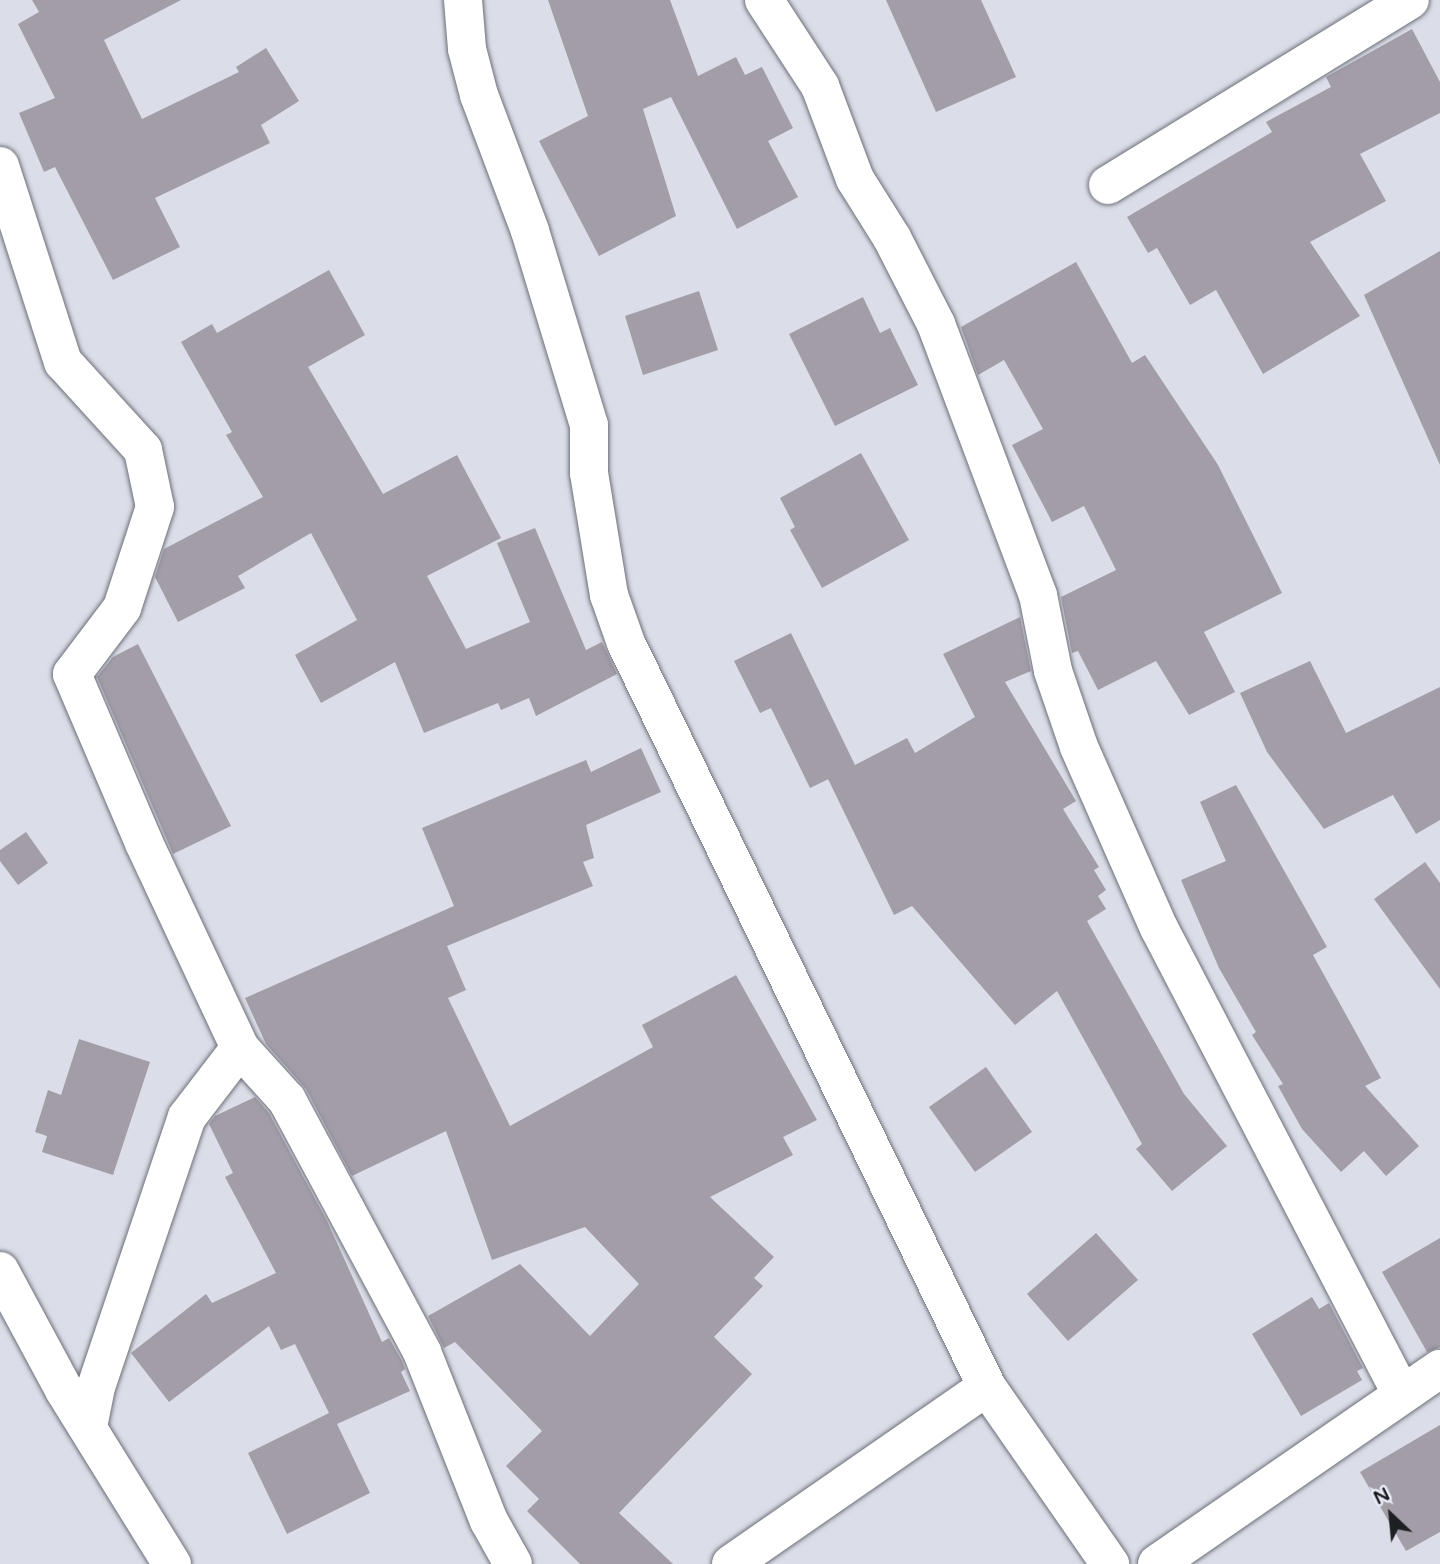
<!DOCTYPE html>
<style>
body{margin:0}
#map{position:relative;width:1440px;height:1564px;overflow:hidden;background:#dbdee8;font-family:"Varela Round",sans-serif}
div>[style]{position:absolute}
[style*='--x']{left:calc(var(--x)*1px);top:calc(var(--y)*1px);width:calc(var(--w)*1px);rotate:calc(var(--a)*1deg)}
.building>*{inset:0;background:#a29da7}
.roads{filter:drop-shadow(0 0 2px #6d6f78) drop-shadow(0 0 2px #6d6f78)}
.street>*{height:38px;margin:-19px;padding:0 19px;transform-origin:19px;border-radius:19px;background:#fff}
span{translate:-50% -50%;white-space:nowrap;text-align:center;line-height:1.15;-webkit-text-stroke:6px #e8ebf5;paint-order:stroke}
.north{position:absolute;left:1356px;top:1480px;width:70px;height:70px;-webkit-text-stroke:5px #e8ebf5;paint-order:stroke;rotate:334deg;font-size:19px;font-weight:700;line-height:28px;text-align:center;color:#1e1f23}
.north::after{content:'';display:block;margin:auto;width:24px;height:32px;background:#1e1f23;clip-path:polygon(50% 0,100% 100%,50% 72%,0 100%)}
</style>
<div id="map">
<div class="building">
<div style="clip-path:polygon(32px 0,181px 0,104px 40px,142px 119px,239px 72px,236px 67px,266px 48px,299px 101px,261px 125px,270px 143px,155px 198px,180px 247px,113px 280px,55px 167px,44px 172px,19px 113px,55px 98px,18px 24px,39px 12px)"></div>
<div style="clip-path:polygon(548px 0,670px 0,698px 76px,736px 57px,745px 75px,762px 67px,793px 128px,768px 141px,798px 197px,737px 229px,671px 97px,643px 109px,676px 216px,599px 256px,539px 141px,588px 116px)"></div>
<div style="clip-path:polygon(886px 0,981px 0,1016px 77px,936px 112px)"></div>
<div style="clip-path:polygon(1412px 29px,1440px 82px,1440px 113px,1360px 154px,1386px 201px,1310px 242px,1360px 316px,1263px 374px,1216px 290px,1190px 305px,1157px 248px,1148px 253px,1127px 217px,1272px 132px,1266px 122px,1331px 87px,1326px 77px)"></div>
<div style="clip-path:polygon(1440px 251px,1440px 465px,1364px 295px)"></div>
<div style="clip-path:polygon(1076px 262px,1132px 363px,1145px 355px,1218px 465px,1282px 593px,1204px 632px,1235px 692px,1189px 715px,1156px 661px,1098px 690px,1078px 651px,1072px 653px,1061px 597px,1116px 570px,1084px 506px,1052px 522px,1012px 445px,1043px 429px,1004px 360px,978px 375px,961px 327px)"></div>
<div style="clip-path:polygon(329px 270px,365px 335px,308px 367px,383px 494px,457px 455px,501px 538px,427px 576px,466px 649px,530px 622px,497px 543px,535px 528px,586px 650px,602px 642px,617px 674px,536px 716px,529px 698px,501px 710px,498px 703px,424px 733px,395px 662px,321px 703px,295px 655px,357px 620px,311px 533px,238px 576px,245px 588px,178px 622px,155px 577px,164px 549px,263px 497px,226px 435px,232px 432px,181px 342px,212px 324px,217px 333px)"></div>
<div style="clip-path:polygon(699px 291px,718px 350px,643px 375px,625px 316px)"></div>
<div style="clip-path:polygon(863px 297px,880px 333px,890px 328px,918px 385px,835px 426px,789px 334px)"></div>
<div style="clip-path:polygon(861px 453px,909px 540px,822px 588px,790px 530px,795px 527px,780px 498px)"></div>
<div style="clip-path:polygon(1020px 617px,1031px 671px,1005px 682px,1076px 801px,1063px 809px,1099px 867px,1094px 870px,1106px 890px,1098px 896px,1106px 909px,1087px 921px,1184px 1094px,1227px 1146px,1172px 1191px,1136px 1149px,1142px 1144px,1057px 991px,1015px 1025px,912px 906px,894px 915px,828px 779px,839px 774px,810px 788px,771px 708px,760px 713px,734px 661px,791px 633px,855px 765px,907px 738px,915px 753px,975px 717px,943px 654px)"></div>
<div style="clip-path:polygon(138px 644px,231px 826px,173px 854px,97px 677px,113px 657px)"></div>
<div style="clip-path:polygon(1310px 661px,1346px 733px,1440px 687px,1440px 820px,1416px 834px,1393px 795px,1324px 829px,1267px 752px,1240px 693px)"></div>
<div style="clip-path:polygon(641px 748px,661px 792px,586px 825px,594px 858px,583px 862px,593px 886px,447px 946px,466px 990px,448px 998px,510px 1126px,653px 1047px,642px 1025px,736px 975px,817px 1120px,783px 1137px,793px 1155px,710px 1197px,774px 1257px,754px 1278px,763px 1286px,714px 1337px,752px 1374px,619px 1513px,673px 1564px,580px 1564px,527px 1511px,539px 1499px,506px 1466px,542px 1431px,455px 1342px,444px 1348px,428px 1316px,520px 1264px,590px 1336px,639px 1284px,585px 1227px,492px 1260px,446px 1131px,352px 1176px,306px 1089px,266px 1044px,245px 998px,454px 906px,422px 828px,586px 760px,591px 772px)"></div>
<div style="clip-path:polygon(1236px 785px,1327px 947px,1313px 955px,1381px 1078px,1365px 1086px,1419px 1146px,1386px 1176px,1364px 1151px,1341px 1172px,1302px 1129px,1278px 1086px,1283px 1084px,1252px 1035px,1256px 1032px,1219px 968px,1181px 880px,1226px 861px,1200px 802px)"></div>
<div style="clip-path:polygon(26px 832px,48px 863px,18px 885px,0 861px,0 850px)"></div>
<div style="clip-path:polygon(1425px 862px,1440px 883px,1440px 989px,1374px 899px)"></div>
<div style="clip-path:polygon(79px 1039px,150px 1062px,113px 1175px,42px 1152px,47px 1136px,35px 1132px,48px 1090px,61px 1095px)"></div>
<div style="clip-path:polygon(986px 1067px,1032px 1132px,975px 1172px,929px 1107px)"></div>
<div style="clip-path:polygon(255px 1097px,269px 1113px,327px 1221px,382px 1342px,389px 1338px,402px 1361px,405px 1369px,401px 1372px,410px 1391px,337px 1424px,370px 1493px,287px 1534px,248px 1453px,329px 1413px,295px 1344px,281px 1350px,269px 1326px,169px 1402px,131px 1353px,206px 1294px,212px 1303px,276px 1273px,225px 1177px,233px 1173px,209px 1124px,215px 1116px)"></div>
<div style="clip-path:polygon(1096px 1233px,1138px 1280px,1068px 1341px,1027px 1294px)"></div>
<div style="clip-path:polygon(1440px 1238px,1440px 1347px,1427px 1352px,1382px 1272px)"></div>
<div style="clip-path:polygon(1312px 1297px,1319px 1309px,1329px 1303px,1363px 1368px,1357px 1371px,1362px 1380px,1301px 1416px,1252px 1334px)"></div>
<div style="clip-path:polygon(1440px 1425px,1440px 1532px,1406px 1551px,1360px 1472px)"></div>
</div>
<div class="roads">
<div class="street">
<div style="--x:463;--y:0;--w:49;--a:85.3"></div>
<div style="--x:467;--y:49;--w:48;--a:75.4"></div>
<div style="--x:479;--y:95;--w:145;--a:69.4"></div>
<div style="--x:530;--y:231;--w:203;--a:73.1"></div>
<div style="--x:589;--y:425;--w:48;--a:90"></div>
<div style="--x:589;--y:473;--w:124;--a:80.7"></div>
<div style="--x:609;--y:595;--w:51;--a:70.5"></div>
<div style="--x:626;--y:643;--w:827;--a:64.12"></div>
<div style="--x:987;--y:1387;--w:216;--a:55.2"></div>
<div style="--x:764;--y:0;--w:103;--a:56.9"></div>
<div style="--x:820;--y:86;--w:99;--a:69.4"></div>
<div style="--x:855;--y:179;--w:70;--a:57.9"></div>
<div style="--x:892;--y:238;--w:97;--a:62.9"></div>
<div style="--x:936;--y:324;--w:290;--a:69.4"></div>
<div style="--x:1038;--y:595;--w:77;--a:78.8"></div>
<div style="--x:1053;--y:671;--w:80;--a:71.1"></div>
<div style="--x:1079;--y:747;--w:198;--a:66.2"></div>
<div style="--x:1159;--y:928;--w:526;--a:62.51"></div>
<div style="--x:0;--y:166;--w:206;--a:72.2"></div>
<div style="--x:63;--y:362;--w:119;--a:47.7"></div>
<div style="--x:143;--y:450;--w:58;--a:78.1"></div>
<div style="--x:155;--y:507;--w:106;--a:108.1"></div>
<div style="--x:122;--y:608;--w:83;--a:127.1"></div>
<div style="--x:72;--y:674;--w:184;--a:66.9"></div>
<div style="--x:144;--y:843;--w:226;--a:64.9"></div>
<div style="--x:240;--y:1048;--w:70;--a:47.9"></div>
<div style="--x:287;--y:1100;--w:286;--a:61.8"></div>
<div style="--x:422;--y:1352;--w:182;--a:68.4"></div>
<div style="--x:489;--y:1521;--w:49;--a:60.8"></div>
<div style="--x:1108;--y:185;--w:354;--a:-31.5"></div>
<div style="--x:0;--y:1271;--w:135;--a:61.7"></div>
<div style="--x:64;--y:1390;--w:205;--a:58.2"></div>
<div style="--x:88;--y:1427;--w:41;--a:-78.7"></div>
<div style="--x:96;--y:1387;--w:285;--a:-71.4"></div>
<div style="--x:187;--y:1117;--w:87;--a:-52.5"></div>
<div style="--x:731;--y:1564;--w:311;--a:-34.7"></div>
<div style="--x:1157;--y:1564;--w:344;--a:-34.6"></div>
</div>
</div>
<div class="north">N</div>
</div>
